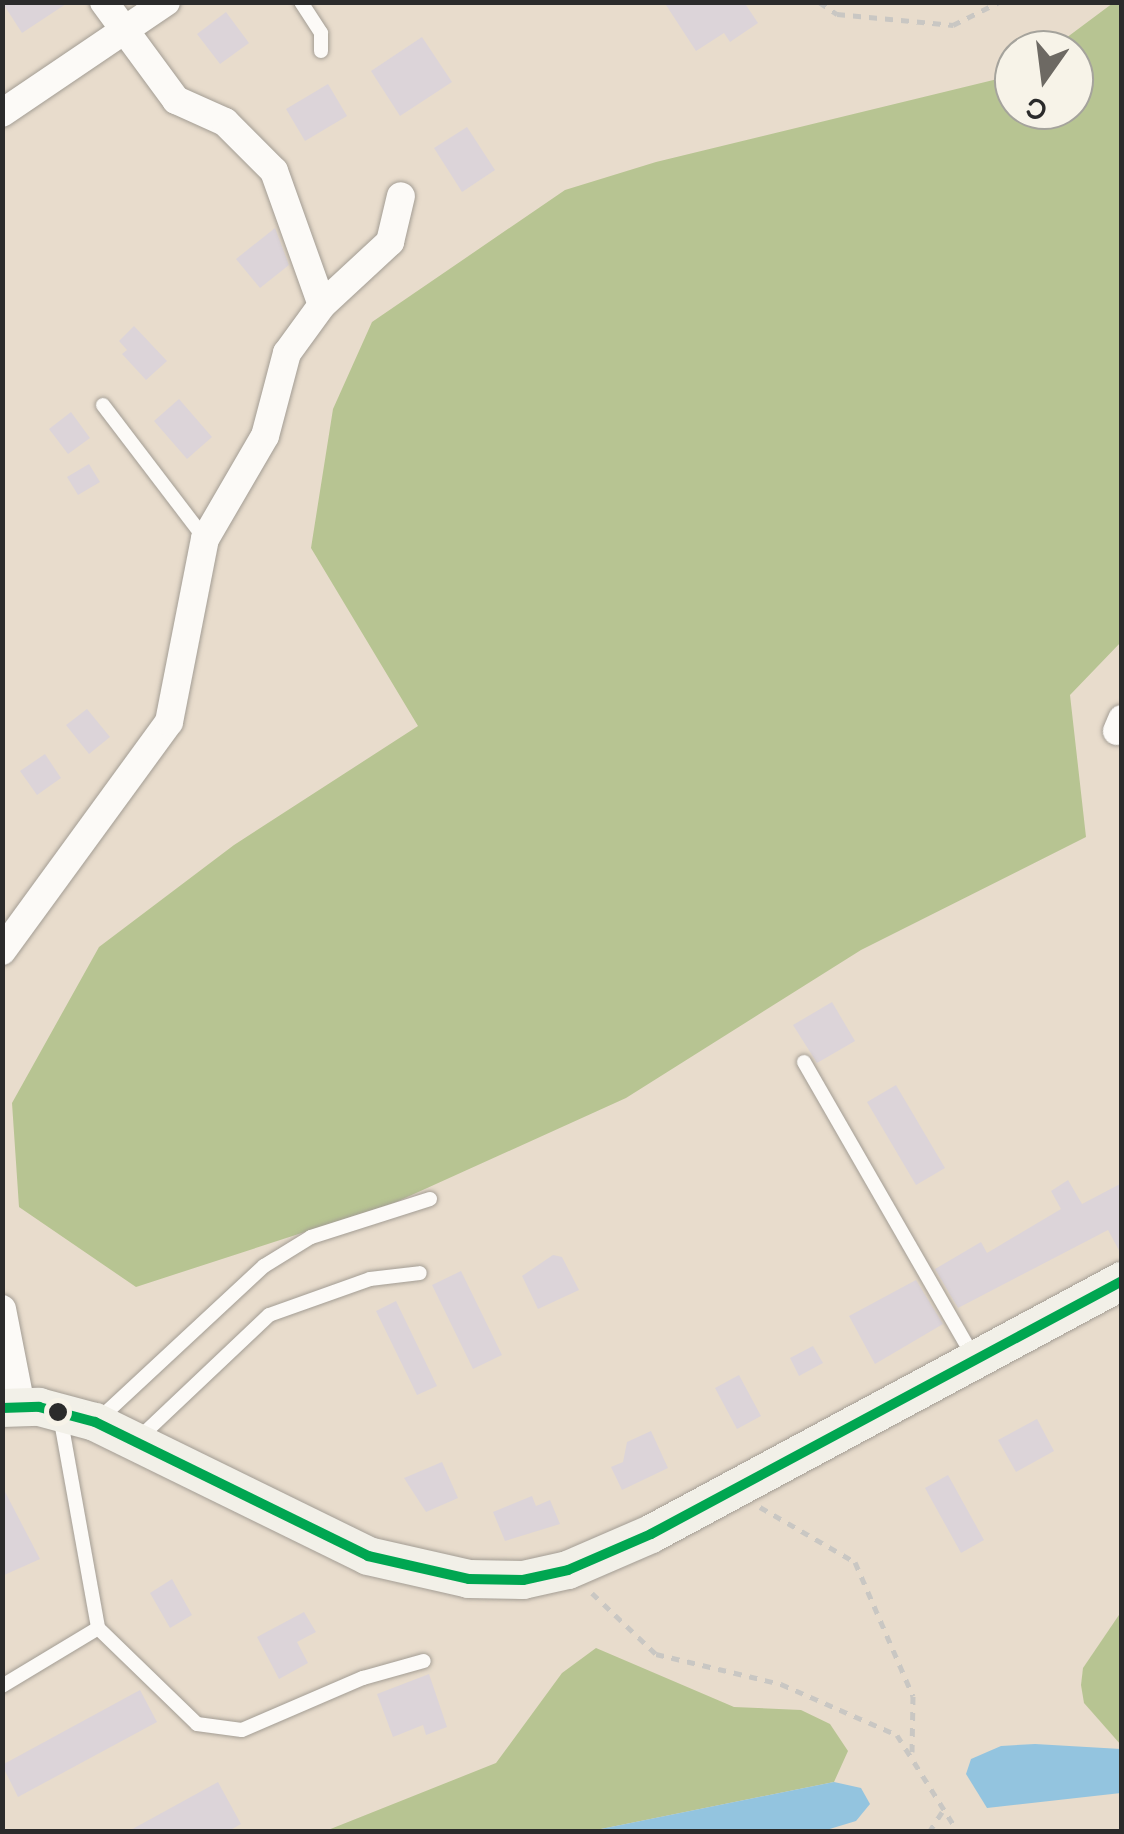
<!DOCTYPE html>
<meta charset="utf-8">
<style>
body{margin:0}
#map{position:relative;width:1124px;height:1834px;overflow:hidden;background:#e8dccc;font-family:"Balsamiq Sans",sans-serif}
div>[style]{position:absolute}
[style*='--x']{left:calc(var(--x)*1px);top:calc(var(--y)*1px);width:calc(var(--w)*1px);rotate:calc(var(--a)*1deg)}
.forest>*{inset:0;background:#b7c492}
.water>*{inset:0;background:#93c4df}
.building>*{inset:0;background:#dcd4d9}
.path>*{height:5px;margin-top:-2.5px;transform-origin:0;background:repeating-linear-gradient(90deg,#c9c7c3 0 8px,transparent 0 16px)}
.roads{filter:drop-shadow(0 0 2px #a39d94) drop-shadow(0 0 2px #a39d94)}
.lane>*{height:14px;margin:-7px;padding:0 7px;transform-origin:7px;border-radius:7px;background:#fcfaf7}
.street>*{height:28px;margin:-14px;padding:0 14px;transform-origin:14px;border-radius:14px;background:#fcfaf7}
.secondary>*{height:38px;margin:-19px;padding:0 19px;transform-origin:19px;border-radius:19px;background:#f2f0e8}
.bus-1>*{height:10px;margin:-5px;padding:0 5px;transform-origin:5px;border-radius:5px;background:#00a651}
.dots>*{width:28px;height:28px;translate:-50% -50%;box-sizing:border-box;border:5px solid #f7f3e8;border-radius:50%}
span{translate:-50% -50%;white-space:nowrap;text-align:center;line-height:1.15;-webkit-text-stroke:8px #f7f3e8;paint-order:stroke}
.frame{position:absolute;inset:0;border:5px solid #2b2b2b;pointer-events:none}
.north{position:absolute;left:994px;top:30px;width:100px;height:100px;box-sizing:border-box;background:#f7f3e8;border:2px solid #a5a39c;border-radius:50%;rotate:194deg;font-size:28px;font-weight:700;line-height:40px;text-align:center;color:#2b2b2b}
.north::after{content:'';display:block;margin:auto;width:35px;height:45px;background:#6d6963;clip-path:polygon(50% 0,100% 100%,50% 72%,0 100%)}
</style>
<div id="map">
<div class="forest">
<div style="clip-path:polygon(1113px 3px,1121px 3px,1122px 641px,1070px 695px,1086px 837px,861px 950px,626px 1098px,394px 1203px,136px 1287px,19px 1207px,12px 1103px,99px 947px,234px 845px,418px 726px,311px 548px,333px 409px,372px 322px,565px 190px,656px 162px,1014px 75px,1014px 110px,1074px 110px,1074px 50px,1050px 50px)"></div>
<div style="clip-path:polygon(1121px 1612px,1122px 1745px,1121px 1745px,1084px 1703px,1081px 1685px,1083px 1668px)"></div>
<div style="clip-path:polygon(596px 1648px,734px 1707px,801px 1710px,830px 1724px,848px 1751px,834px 1782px,591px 1831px,323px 1832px,496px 1763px,562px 1673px)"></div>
</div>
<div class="water">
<div style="clip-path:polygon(1035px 1744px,1121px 1749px,1121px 1793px,987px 1808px,966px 1774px,971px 1759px,1001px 1746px)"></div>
<div style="clip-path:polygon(834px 1782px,861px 1788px,870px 1804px,856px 1821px,823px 1831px,591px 1831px)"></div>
</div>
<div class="building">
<div style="clip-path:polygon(2px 2px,69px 2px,22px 33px)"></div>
<div style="clip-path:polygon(664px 2px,744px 2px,758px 23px,730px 42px,724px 33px,696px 51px)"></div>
<div style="clip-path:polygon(226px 12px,249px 43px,220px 64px,197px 34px)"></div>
<div style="clip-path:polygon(422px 37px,452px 82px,400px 116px,371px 71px)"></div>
<div style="clip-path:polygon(328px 84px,347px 116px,305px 141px,286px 109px)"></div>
<div style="clip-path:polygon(467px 127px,495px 170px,462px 192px,434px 148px)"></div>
<div style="clip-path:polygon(275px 228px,289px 265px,260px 288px,236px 259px)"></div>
<div style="clip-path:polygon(134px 326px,167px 361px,146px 380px,122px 354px,127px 350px,119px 341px)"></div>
<div style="clip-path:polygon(179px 399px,212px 437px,187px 459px,154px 421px)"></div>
<div style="clip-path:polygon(71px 412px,90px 438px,68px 454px,49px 429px)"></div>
<div style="clip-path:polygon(89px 464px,100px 482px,78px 495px,67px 477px)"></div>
<div style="clip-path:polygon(87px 709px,110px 737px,89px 754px,66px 725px)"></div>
<div style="clip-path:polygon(45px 754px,61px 778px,37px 795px,20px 771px)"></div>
<div style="clip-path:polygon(832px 1002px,855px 1041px,817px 1063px,793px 1025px)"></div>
<div style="clip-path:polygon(896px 1085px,945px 1168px,916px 1185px,867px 1102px)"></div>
<div style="clip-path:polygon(1068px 1180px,1082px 1204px,1122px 1183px,1122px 1256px,1108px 1230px,958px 1308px,935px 1269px,981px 1242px,987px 1253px,1061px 1209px,1051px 1191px)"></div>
<div style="clip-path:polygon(553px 1255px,562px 1257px,579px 1290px,538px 1309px,522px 1276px)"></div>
<div style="clip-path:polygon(461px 1271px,502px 1355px,473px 1369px,432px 1285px)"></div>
<div style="clip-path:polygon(916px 1280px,943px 1324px,875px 1364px,849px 1316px)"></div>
<div style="clip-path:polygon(396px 1301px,437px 1386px,417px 1395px,376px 1311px)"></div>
<div style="clip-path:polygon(813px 1346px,823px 1363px,799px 1376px,790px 1358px)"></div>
<div style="clip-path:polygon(739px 1375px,761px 1416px,737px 1429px,715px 1388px)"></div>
<div style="clip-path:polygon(1037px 1419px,1054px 1451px,1016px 1472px,998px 1440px)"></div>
<div style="clip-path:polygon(651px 1431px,668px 1468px,622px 1490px,611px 1467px,623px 1462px,627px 1442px)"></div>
<div style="clip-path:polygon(442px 1462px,458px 1498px,426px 1512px,404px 1478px)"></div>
<div style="clip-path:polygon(948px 1475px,984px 1540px,961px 1553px,925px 1488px)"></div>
<div style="clip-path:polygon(2px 1486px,40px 1559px,2px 1576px)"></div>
<div style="clip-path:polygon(532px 1496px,536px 1506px,550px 1500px,560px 1524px,505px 1541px,493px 1512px)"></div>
<div style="clip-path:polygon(172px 1579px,192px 1615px,170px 1628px,150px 1593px)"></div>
<div style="clip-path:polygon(304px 1612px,316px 1632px,297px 1642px,308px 1663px,279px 1679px,257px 1637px)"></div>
<div style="clip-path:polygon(429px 1674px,447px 1727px,426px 1735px,423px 1725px,393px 1737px,377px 1694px)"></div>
<div style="clip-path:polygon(140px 1690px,157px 1722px,18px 1797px,2px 1765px)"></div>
<div style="clip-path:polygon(218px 1782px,241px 1824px,227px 1832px,127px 1832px)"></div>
</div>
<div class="path">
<div style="--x:819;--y:2;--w:22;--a:34"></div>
<div style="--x:837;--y:14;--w:117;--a:5.4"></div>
<div style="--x:953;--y:25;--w:51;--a:-26.6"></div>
<div style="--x:760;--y:1507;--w:110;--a:30.1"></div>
<div style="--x:855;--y:1562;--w:146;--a:66.6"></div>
<div style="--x:913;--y:1696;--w:56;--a:91"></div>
<div style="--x:592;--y:1593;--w:88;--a:43.6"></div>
<div style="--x:656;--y:1654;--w:129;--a:13.5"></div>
<div style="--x:781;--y:1684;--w:127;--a:23.7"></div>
<div style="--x:897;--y:1735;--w:115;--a:57.8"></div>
<div style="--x:929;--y:1832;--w:24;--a:-57"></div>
</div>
<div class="roads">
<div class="lane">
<div style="--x:301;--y:2;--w:37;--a:57"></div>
<div style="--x:321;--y:33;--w:18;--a:90"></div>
<div style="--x:103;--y:405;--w:168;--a:52.7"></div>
<div style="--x:804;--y:1062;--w:343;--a:60.1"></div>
<div style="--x:60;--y:1416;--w:215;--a:79.8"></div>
<div style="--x:98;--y:1628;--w:138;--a:44.1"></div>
<div style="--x:197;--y:1724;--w:45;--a:7.6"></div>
<div style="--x:242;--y:1730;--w:132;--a:-23.3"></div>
<div style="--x:363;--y:1678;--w:63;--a:-15.6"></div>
<div style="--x:96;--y:1422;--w:229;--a:-42.9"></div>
<div style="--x:264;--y:1266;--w:55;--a:-31.7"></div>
<div style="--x:311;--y:1237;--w:125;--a:-17.7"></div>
<div style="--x:137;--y:1440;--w:182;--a:-43.4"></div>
<div style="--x:269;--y:1315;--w:107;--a:-19.6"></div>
<div style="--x:370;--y:1279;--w:50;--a:-6.8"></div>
<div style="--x:2;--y:1686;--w:112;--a:-31.1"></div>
</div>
<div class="street">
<div style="--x:104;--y:2;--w:122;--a:53.7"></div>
<div style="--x:176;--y:100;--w:54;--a:24.2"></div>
<div style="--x:225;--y:122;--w:69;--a:45"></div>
<div style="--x:274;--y:171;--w:142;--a:70.3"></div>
<div style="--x:2;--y:113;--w:198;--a:-34.1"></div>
<div style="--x:1117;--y:731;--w:13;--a:-67"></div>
<div style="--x:2;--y:951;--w:283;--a:-53.9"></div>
<div style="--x:169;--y:722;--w:187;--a:-78.9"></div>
<div style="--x:205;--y:539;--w:119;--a:-59.8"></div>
<div style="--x:265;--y:436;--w:86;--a:-75.2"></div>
<div style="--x:287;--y:353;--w:59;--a:-53.9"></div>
<div style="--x:322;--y:305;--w:93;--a:-42.8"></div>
<div style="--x:390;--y:242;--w:47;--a:-76.6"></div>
<div style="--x:2;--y:1309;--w:99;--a:78.9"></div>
</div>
<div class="secondary">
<div style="--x:2;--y:1408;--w:37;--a:-2"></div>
<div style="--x:39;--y:1407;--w:58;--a:15"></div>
<div style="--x:95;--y:1422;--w:304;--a:26.1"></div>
<div style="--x:368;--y:1556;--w:104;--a:12.8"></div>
<div style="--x:469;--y:1579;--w:54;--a:1.1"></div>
<div style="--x:523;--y:1580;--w:46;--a:-12.5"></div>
<div style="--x:568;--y:1570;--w:90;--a:-23.4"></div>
<div style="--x:651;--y:1534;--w:535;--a:-28.24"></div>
</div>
</div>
<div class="bus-1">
<div style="--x:2;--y:1408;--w:37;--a:-2"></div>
<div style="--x:39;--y:1407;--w:58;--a:15"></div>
<div style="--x:95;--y:1422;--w:304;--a:26.1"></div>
<div style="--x:368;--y:1556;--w:104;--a:12.8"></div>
<div style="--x:469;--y:1579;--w:54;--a:1.1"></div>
<div style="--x:523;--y:1580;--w:46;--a:-12.5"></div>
<div style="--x:568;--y:1570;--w:90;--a:-23.4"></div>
<div style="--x:651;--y:1534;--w:535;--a:-28.24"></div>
</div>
<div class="dots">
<div style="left:58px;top:1412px;background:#2b2b2b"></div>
</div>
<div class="frame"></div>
<div class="north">С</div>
</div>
